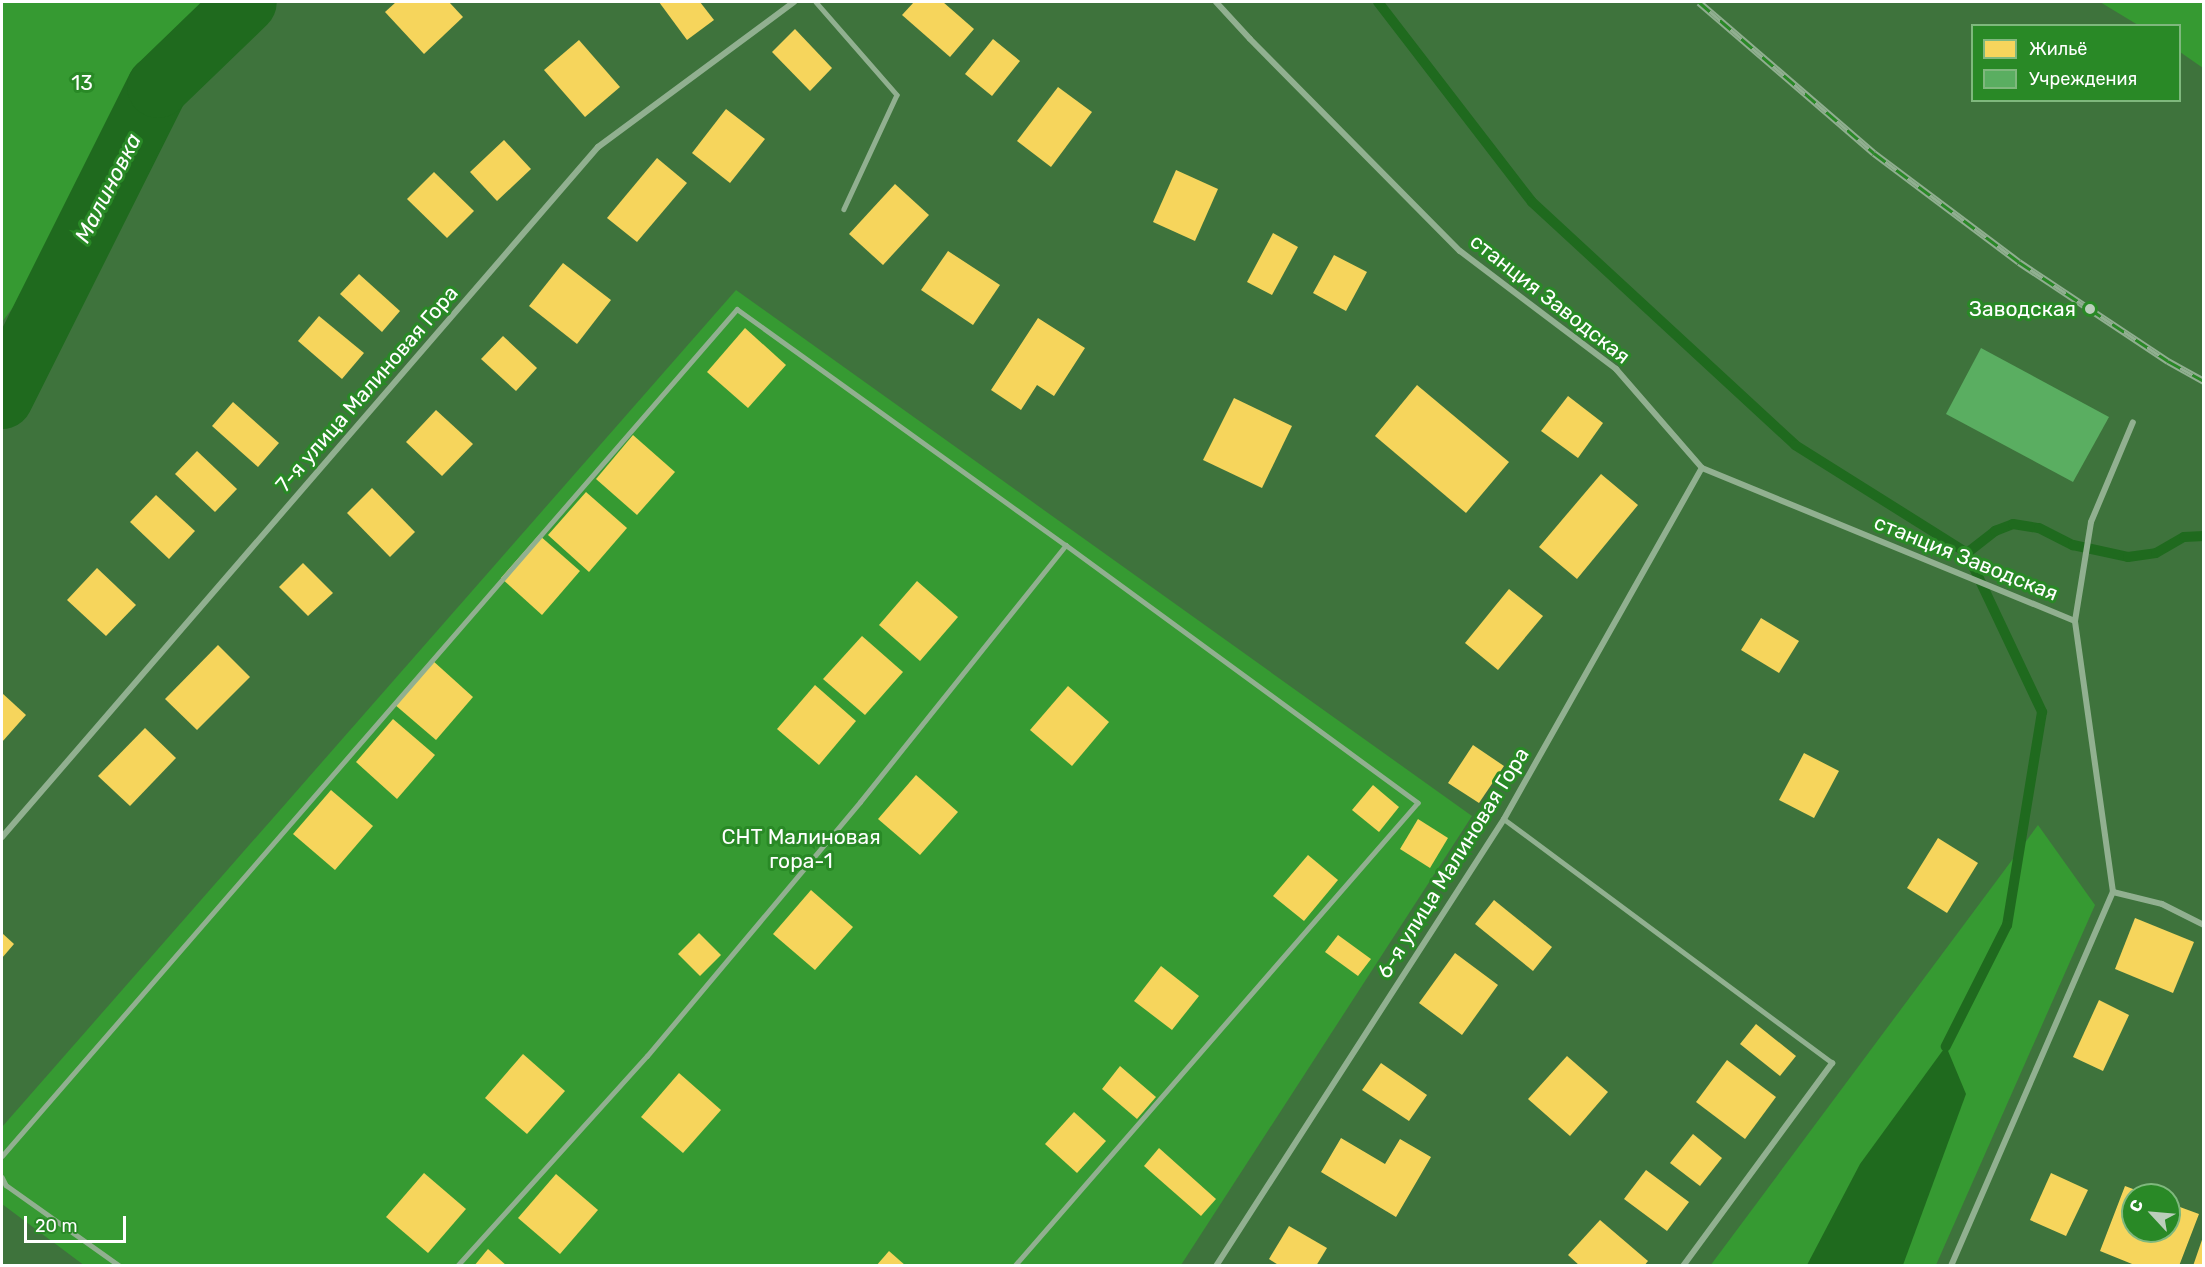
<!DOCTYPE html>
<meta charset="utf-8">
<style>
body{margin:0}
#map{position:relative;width:2205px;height:1267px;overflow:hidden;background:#3e733c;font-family:Rubik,sans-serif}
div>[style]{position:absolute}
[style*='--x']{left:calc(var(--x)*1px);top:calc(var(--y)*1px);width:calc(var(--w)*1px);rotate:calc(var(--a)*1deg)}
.green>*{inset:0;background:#369a32}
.water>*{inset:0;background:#1f6a1e}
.homes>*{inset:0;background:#f6d55c}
.public>*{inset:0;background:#5aae61}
.stream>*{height:10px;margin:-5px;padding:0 5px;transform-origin:5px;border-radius:5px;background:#1f6a1e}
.river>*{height:62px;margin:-31px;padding:0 31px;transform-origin:31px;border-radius:31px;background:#1f6a1e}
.lane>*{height:4.5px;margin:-2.25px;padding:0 2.25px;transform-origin:2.25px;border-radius:2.25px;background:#91b090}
.street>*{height:6px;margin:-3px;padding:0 3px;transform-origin:3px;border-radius:3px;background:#91b090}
.rail>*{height:7px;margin-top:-3.5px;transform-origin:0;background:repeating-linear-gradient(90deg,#298926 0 14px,#90af90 0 28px);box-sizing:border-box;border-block:2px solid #90af90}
.dots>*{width:16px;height:16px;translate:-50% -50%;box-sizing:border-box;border:3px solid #298926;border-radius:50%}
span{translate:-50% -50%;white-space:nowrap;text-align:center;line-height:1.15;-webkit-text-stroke:6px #298926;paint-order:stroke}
.park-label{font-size:21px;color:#fff}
.street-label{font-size:21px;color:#fff}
.poi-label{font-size:21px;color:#fff}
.right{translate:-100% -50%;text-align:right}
.water-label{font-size:22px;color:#fff;font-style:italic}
.frame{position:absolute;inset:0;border:3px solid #fff;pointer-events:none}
.legend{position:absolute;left:1971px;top:24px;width:210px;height:78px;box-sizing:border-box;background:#298926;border:2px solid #7fb87d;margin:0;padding:8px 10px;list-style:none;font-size:18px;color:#fff}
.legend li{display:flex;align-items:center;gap:12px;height:30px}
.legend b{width:30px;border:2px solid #7fb87d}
.north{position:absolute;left:2121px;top:1183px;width:60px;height:60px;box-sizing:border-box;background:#298926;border:2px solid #7fb87d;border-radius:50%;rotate:296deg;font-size:16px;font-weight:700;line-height:24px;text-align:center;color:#fff}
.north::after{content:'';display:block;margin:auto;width:21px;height:27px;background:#bbcebb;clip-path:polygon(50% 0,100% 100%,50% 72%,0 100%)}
.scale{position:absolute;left:24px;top:1216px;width:102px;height:27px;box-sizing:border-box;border:3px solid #fff;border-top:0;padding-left:8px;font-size:18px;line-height:21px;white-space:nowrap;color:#fff;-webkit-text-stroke:4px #298926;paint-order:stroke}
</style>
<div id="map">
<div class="green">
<div style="clip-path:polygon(2px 2px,246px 2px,2px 322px)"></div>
<div style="clip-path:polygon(2100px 2px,2203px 2px,2203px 68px,2180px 52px,2180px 26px,2138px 25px)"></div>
<div style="clip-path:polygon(736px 290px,1472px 816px,1181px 1265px,85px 1266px,2px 1204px,2px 1127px)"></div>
<div style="clip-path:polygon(2038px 825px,2095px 905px,1936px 1265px,1710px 1266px)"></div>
</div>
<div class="water">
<div style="clip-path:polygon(1946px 1046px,1966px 1094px,1903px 1265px,1807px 1265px,1860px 1164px)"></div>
</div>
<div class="homes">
<div style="clip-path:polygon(396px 2px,449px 2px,463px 17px,424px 54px,385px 12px)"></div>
<div style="clip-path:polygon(659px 2px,700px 2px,714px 20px,687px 40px)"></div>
<div style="clip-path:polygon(914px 2px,943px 2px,974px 29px,950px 57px,902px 15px)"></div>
<div style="clip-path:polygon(795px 29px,832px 68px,810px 91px,772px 52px)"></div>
<div style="clip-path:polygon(993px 39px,1020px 61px,992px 96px,965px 74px)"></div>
<div style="clip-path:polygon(579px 40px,620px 87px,585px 117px,544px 70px)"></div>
<div style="clip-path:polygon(1058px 87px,1092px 112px,1051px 167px,1017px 141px)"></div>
<div style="clip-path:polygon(726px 109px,765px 139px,730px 183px,692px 153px)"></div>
<div style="clip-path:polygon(504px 140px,531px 169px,497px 201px,470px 172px)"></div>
<div style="clip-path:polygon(657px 158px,687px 183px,637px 242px,607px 218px)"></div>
<div style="clip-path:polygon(1176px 170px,1218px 189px,1195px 241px,1153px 222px)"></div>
<div style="clip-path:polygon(434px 172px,474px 211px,447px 238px,407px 199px)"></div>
<div style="clip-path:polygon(895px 184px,929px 215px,883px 265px,849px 234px)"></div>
<div style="clip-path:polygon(1273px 233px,1298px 247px,1272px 295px,1247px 282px)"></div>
<div style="clip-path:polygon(948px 251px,1000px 285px,973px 325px,921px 290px)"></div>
<div style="clip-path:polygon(1334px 255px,1367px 272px,1346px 311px,1313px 293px)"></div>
<div style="clip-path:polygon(563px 263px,611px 300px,577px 344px,529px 306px)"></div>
<div style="clip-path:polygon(359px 274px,400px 311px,382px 332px,340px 294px)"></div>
<div style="clip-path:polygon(319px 316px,364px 353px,342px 379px,298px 341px)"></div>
<div style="clip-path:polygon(1038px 318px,1085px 348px,1054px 396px,1037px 385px,1021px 410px,991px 390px)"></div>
<div style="clip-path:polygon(745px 328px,786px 365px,748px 408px,707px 372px)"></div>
<div style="clip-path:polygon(503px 336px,537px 368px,516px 391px,481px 359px)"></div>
<div style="clip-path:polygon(1417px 385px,1509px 462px,1466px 513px,1375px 436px)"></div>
<div style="clip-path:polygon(1568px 396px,1603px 423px,1578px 458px,1541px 431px)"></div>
<div style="clip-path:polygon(1234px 398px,1292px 426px,1262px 488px,1203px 460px)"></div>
<div style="clip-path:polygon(233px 402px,279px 443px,258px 467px,212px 426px)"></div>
<div style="clip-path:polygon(436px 410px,473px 444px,442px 476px,406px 442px)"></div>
<div style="clip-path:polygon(633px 435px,675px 472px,637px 515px,596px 479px)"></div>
<div style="clip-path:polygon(197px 451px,237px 489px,215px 512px,175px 474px)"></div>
<div style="clip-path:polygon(1601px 474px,1638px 505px,1577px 579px,1539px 547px)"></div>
<div style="clip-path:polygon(372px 488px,415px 532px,390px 557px,347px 513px)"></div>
<div style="clip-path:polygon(586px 492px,627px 528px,589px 572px,548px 535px)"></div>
<div style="clip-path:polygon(156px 495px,195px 531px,169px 559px,130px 522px)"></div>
<div style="clip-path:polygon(539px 535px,580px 571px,542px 615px,501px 578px)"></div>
<div style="clip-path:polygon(303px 563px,333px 593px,308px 616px,279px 587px)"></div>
<div style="clip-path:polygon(97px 568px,136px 605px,106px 636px,67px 600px)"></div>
<div style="clip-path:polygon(917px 581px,958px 617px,920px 661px,879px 625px)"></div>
<div style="clip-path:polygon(1509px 589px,1543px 616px,1498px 670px,1465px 643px)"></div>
<div style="clip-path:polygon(1761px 618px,1799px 641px,1779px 673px,1741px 650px)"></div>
<div style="clip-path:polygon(862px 636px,903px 672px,865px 715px,823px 679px)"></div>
<div style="clip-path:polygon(218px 645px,250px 677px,197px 730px,165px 699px)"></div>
<div style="clip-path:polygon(432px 660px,473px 697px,436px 740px,394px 704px)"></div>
<div style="clip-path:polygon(815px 685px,856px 721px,819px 765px,777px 729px)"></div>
<div style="clip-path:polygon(1068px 686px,1109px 722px,1072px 766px,1030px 730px)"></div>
<div style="clip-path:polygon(2px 693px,26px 715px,2px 742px)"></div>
<div style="clip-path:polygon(393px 719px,435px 755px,397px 799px,356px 762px)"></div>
<div style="clip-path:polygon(145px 728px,176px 758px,130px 806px,98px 776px)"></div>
<div style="clip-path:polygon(1473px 745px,1504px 766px,1479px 803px,1448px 783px)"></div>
<div style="clip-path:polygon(1804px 753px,1839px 771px,1814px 818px,1779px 800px)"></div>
<div style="clip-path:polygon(916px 775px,958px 812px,920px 855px,878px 819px)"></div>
<div style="clip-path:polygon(1373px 785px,1399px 807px,1379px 832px,1352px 810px)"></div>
<div style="clip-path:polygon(331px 790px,373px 826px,335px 870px,293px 834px)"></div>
<div style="clip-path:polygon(1418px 819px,1448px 838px,1430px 868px,1400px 849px)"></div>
<div style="clip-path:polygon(1938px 838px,1978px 863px,1947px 913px,1907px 888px)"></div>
<div style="clip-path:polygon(1308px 855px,1338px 880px,1304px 921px,1273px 896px)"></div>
<div style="clip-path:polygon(811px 890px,853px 927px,815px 970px,773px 934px)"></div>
<div style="clip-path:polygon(1494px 900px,1552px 947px,1533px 971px,1475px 924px)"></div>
<div style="clip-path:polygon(2135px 918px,2194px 942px,2173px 993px,2115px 969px)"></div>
<div style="clip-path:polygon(2px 933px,14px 944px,2px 958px)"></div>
<div style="clip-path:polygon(699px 933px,721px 955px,700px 976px,678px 954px)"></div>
<div style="clip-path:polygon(1338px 935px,1371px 959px,1358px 976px,1325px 952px)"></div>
<div style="clip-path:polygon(1455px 953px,1498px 985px,1462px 1035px,1419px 1003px)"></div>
<div style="clip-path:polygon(1161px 966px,1199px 996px,1172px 1030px,1134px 1001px)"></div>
<div style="clip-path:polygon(2099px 1000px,2129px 1015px,2103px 1071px,2073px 1057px)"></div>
<div style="clip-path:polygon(1756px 1024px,1796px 1056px,1780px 1076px,1740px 1044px)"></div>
<div style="clip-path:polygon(523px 1054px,565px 1091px,527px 1134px,485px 1098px)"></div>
<div style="clip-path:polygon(1567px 1056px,1608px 1092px,1570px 1136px,1528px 1099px)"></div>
<div style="clip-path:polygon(1727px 1060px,1776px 1097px,1745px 1139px,1696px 1102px)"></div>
<div style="clip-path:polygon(1381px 1063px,1427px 1095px,1409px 1121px,1362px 1090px)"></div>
<div style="clip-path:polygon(1120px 1066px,1156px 1097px,1137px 1119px,1102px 1089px)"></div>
<div style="clip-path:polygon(679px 1073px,721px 1110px,683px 1153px,641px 1117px)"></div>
<div style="clip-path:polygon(1074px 1112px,1106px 1141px,1077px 1173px,1045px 1144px)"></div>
<div style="clip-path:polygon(1693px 1134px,1722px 1158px,1700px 1186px,1670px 1163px)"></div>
<div style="clip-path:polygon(1341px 1138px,1385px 1164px,1400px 1139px,1431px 1157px,1396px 1217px,1321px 1172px)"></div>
<div style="clip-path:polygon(1159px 1148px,1216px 1199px,1201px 1216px,1144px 1166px)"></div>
<div style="clip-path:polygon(1646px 1170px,1689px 1202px,1667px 1231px,1624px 1199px)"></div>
<div style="clip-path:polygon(424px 1173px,466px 1209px,428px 1253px,386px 1217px)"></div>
<div style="clip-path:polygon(2051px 1173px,2088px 1190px,2066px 1236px,2030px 1220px)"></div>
<div style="clip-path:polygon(556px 1174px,598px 1210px,560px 1254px,518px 1218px)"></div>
<div style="clip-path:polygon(2125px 1186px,2149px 1195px,2133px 1195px,2133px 1231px,2169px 1231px,2169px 1203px,2199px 1214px,2179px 1266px,2137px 1266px,2100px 1251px)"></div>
<div style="clip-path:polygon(1600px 1220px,1648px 1261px,1644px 1266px,1580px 1266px,1568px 1255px)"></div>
<div style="clip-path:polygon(1289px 1226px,1327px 1248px,1316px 1266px,1280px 1266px,1269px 1259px)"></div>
<div style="clip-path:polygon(2203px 1237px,2204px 1266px,2193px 1266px)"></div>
<div style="clip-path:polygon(488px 1249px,507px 1266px,474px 1266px)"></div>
<div style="clip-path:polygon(889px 1251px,906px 1266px,876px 1266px)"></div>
</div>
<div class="public">
<div style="clip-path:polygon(1981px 348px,2109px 417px,2073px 482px,1946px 414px)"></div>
</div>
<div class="stream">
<div style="--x:1378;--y:2;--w:252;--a:52.4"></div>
<div style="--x:1532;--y:202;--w:358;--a:42.7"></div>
<div style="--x:1795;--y:445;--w:203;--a:32.1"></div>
<div style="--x:1967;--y:553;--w:176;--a:64.7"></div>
<div style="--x:2042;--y:712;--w:216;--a:99.3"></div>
<div style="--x:2007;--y:925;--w:136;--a:116.8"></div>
<div style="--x:1967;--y:553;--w:36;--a:-38"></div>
<div style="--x:1995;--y:531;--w:19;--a:-21"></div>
<div style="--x:2013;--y:524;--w:26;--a:9"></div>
<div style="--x:2039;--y:528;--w:38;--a:27"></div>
<div style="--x:2073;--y:545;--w:56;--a:12.3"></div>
<div style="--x:2128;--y:557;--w:28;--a:-8"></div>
<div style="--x:2156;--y:553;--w:32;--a:-30"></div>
<div style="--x:2184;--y:537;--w:20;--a:-3"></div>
</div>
<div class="river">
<div style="--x:2;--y:398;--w:348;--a:-63.4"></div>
<div style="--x:158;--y:87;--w:122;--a:-44"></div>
</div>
<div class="lane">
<div style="--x:816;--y:2;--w:123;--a:48.9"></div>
<div style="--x:897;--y:95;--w:126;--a:114.9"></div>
<div style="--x:1504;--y:819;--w:409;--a:36.6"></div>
<div style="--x:2;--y:1156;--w:1121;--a:-49.05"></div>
<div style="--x:737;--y:309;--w:405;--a:35.7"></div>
<div style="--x:1066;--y:545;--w:436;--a:36.2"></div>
<div style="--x:1418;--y:803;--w:614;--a:131.04"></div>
<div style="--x:2;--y:1177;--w:9;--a:63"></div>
<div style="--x:6;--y:1185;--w:140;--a:35.4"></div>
<div style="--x:457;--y:1266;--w:283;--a:-47.9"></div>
<div style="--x:647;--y:1056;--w:331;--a:-50"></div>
<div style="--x:860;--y:802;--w:329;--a:-51.3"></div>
</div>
<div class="street">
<div style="--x:1216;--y:2;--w:50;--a:47.4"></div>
<div style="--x:1250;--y:39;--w:298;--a:45.3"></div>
<div style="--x:1460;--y:251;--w:196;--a:37.1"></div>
<div style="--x:1616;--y:369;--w:131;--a:49"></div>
<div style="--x:1702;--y:468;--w:403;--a:22.3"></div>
<div style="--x:2;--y:837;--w:912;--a:-49.18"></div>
<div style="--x:598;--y:147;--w:244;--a:-36.5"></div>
<div style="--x:2113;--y:892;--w:50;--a:13.8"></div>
<div style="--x:2162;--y:904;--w:47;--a:26.6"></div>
<div style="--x:1216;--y:1266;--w:532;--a:-57.21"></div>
<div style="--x:1504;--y:819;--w:403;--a:-60.6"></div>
<div style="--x:1683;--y:1266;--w:252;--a:-53.7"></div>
<div style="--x:1951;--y:1266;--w:408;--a:-66.6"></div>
<div style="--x:2113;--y:892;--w:274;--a:-98"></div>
<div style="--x:2075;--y:621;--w:100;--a:-80.8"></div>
<div style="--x:2091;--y:522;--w:108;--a:-67.2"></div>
</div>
<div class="rail">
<div style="--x:1699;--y:2;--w:231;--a:40.8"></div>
<div style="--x:1874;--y:153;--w:181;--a:36.9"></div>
<div style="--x:2019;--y:262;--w:179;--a:33.6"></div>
<div style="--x:2168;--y:361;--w:41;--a:29.1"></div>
</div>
<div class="dots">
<div style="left:2090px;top:309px;background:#bbcebb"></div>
</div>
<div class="park-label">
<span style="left:82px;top:83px">13</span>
<span style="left:801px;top:849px">СНТ Малиновая<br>гора-1</span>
</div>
<div class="street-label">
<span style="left:1550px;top:299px;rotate:38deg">станция Заводская</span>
<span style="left:367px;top:389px;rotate:-49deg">7-я улица Малиновая Гора</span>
<span style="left:1966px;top:558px;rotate:22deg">станция Заводская</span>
<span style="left:1453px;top:863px;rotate:-58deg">6-я улица Малиновая Гора</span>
</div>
<div class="poi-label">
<span class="right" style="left:2076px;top:309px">Заводская</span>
</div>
<div class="water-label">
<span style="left:108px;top:188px;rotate:-63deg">Малиновка</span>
</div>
<div class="frame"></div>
<ul class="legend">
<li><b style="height:16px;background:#f6d55c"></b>Жильё</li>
<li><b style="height:16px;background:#5aae61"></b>Учреждения</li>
</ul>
<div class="north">С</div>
<div class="scale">20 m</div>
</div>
